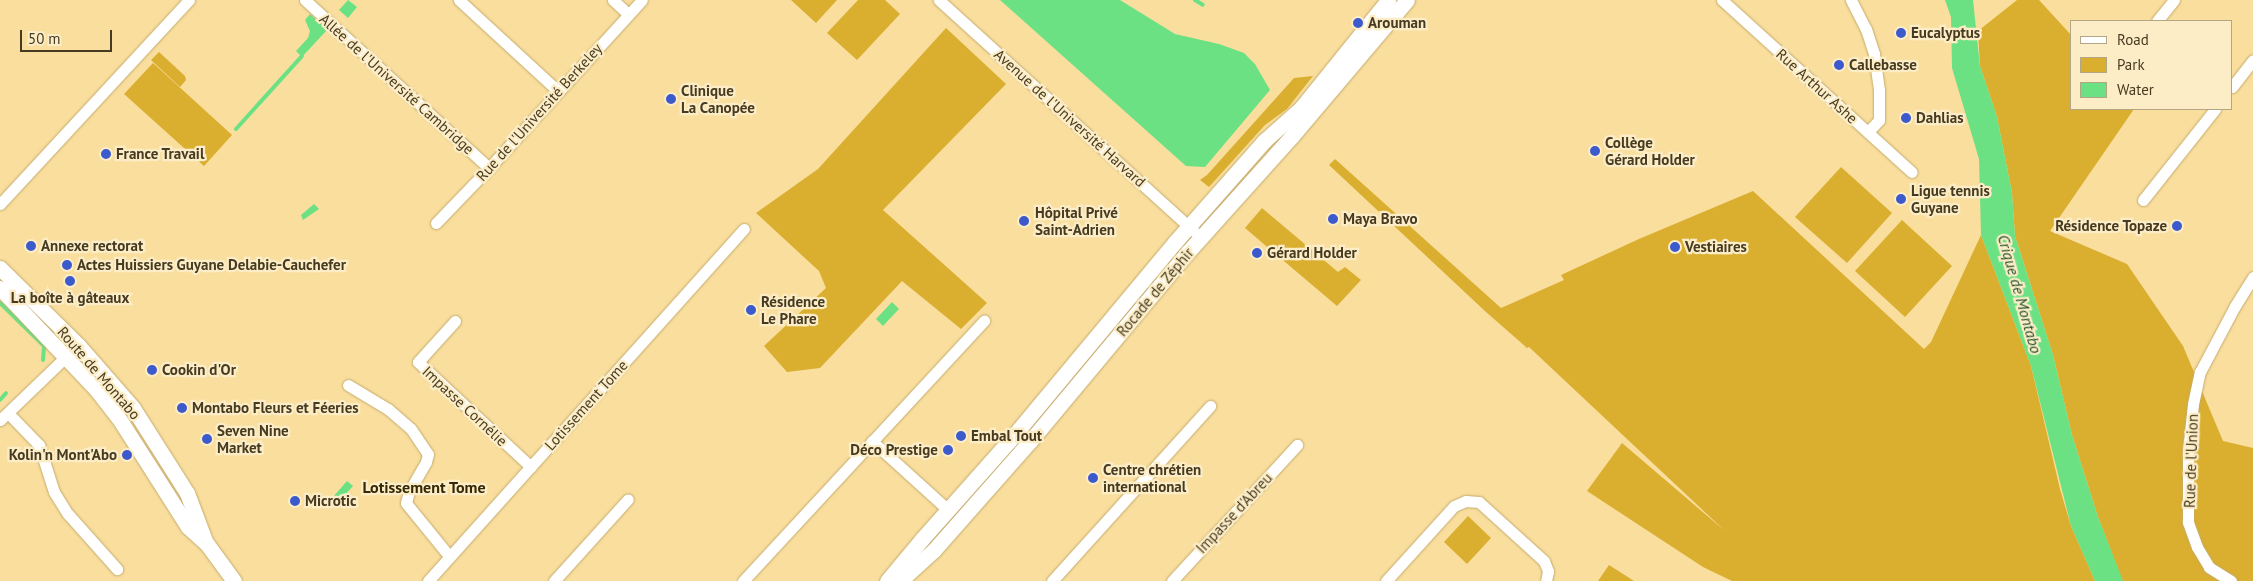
<!DOCTYPE html>
<meta charset="utf-8">
<style>
body{margin:0}
#map{position:relative;width:2253px;height:581px;overflow:hidden;background:#f9de9e;font-family:"PT Sans",sans-serif}
div>[style]{position:absolute}
[style*='--x']{left:calc(var(--x)*1px);top:calc(var(--y)*1px);width:calc(var(--w)*1px);rotate:calc(var(--a)*1deg)}
.green>*{inset:0;background:#daae2f}
.water>*{inset:0;background:#6ce184}
.stream>*{height:4px;margin:-2px;padding:0 2px;transform-origin:2px;border-radius:2px;background:#6ce184}
.roads{filter:drop-shadow(0 0 1px #c5ac6d) drop-shadow(0 0 1px #c5ac6d)}
.street>*{height:11px;margin:-5.5px;padding:0 5.5px;transform-origin:5.5px;border-radius:5.5px;background:#fff}
.secondary>*{height:15px;margin:-7.5px;padding:0 7.5px;transform-origin:7.5px;border-radius:7.5px;background:#fff}
.dots>*{width:14px;height:14px;translate:-50% -50%;box-sizing:border-box;border:2px solid #fcedc7;border-radius:50%}
span{translate:-50% -50%;white-space:nowrap;text-align:center;line-height:1.15;-webkit-text-stroke:4.5px #fcedc7;paint-order:stroke}
.poi-label{font-size:15px;color:#463b21;font-weight:700}
.left{translate:0 -50%;text-align:left}
.right{translate:-100% -50%;text-align:right}
.street-label{font-size:15px;color:#463b21}
.water-label{font-size:16px;color:#22502b;font-style:italic}
.neighbourhood-label{font-size:16px;color:#342805;font-weight:700}
.legend{position:absolute;left:2070px;top:20px;width:162px;height:90px;box-sizing:border-box;background:#fcedc7;border:1px solid #b3a685;margin:0;padding:6px 9px;list-style:none;font-size:15px;color:#463b21}
.legend li{display:flex;align-items:center;gap:10px;height:25px}
.legend b{width:25px;border:1px solid #b3a685}
.scale{position:absolute;left:20px;top:30px;width:92px;height:22px;box-sizing:border-box;border:2px solid #463b21;border-top:0;padding-left:6px;font-size:15px;line-height:18px;white-space:nowrap;color:#463b21;-webkit-text-stroke:4px #fcedc7;paint-order:stroke}
</style>
<div id="map">
<div class="green">
<div style="clip-path:polygon(791px 0,837px 0,816px 23px)"></div>
<div style="clip-path:polygon(858px 0,885px 0,900px 14px,857px 60px,827px 33px)"></div>
<div style="clip-path:polygon(2017px 0,2039px 0,2072px 36px,2072px 109px,2134px 109px,2050px 231px,2127px 264px,2183px 346px,2223px 441px,2253px 448px,2253px 581px,2123px 581px,2121px 577px,2098px 517px,2072px 435px,2053px 355px,2015px 236px,2012px 193px,1997px 117px,1980px 66px,1978px 31px)"></div>
<div style="clip-path:polygon(946px 28px,1006px 84px,883px 210px,987px 303px,961px 329px,902px 281px,820px 368px,787px 372px,764px 346px,826px 288px,819px 271px,756px 213px,818px 169px)"></div>
<div style="clip-path:polygon(159px 52px,185px 76px,186px 80px,180px 87px,151px 60px)"></div>
<div style="clip-path:polygon(153px 63px,232px 135px,204px 166px,124px 94px)"></div>
<div style="clip-path:polygon(1313px 76px,1287px 109px,1265px 125px,1209px 187px,1200px 180px,1207px 175px,1294px 78px)"></div>
<div style="clip-path:polygon(1335px 159px,1501px 308px,1564px 280px,1561px 275px,1639px 239px,1753px 191px,1924px 349px,1931px 342px,1981px 235px,2031px 366px,2060px 489px,2071px 526px,2095px 581px,1732px 581px,1703px 567px,1587px 491px,1622px 443px,1725px 531px,1529px 347px,1527px 348px,1486px 312px,1329px 165px)"></div>
<div style="clip-path:polygon(1841px 167px,1892px 213px,1847px 263px,1795px 217px)"></div>
<div style="clip-path:polygon(1262px 208px,1338px 272px,1345px 267px,1361px 280px,1337px 306px,1245px 228px)"></div>
<div style="clip-path:polygon(1902px 220px,1952px 266px,1905px 317px,1855px 271px)"></div>
<div style="clip-path:polygon(1468px 516px,1491px 538px,1467px 564px,1444px 542px)"></div>
<div style="clip-path:polygon(1609px 565px,1634px 581px,1598px 581px)"></div>
</div>
<div class="water">
<div style="clip-path:polygon(348px 0,357px 7px,348px 18px,339px 10px)"></div>
<div style="clip-path:polygon(1000px 0,1120px 0,1175px 34px,1219px 44px,1244px 53px,1255px 64px,1270px 90px,1205px 167px,1186px 166px)"></div>
<div style="clip-path:polygon(1945px 0,1973px 0,1980px 66px,1997px 117px,2012px 193px,2015px 236px,2053px 355px,2072px 435px,2098px 517px,2123px 581px,2095px 581px,2071px 526px,2031px 366px,1981px 235px,1979px 159px,1952px 68px,1951px 17px)"></div>
<div style="clip-path:polygon(310px 14px,327px 30px,302px 57px,296px 51px,308px 38px,310px 31px,305px 20px)"></div>
<div style="clip-path:polygon(314px 204px,319px 209px,303px 220px,301px 215px)"></div>
<div style="clip-path:polygon(892px 302px,899px 309px,883px 326px,876px 319px)"></div>
<div style="clip-path:polygon(347px 481px,353px 486px,339px 502px,333px 497px)"></div>
</div>
<div class="stream">
<div style="--x:1195;--y:0;--w:9;--a:32"></div>
<div style="--x:236;--y:129;--w:98;--a:-47.9"></div>
<div style="--x:0;--y:303;--w:62;--a:44.3"></div>
<div style="--x:44;--y:346;--w:14;--a:94"></div>
<div style="--x:0;--y:400;--w:9;--a:-49"></div>
</div>
<div class="roads">
<div class="street">
<div style="--x:305;--y:0;--w:249;--a:42.4"></div>
<div style="--x:459;--y:0;--w:134;--a:42.6"></div>
<div style="--x:613;--y:0;--w:21;--a:43"></div>
<div style="--x:939;--y:0;--w:344;--a:42.2"></div>
<div style="--x:1722;--y:0;--w:256;--a:42.2"></div>
<div style="--x:1851;--y:0;--w:33;--a:63"></div>
<div style="--x:1866;--y:29;--w:26;--a:72"></div>
<div style="--x:1874;--y:54;--w:36;--a:82"></div>
<div style="--x:1879;--y:90;--w:30;--a:90"></div>
<div style="--x:1879;--y:120;--w:16;--a:133"></div>
<div style="--x:2157;--y:21;--w:27;--a:-51"></div>
<div style="--x:2232;--y:87;--w:34;--a:-52"></div>
<div style="--x:2143;--y:200;--w:116;--a:-51.6"></div>
<div style="--x:0;--y:204;--w:278;--a:-47.2"></div>
<div style="--x:436;--y:223;--w:76;--a:-46.1"></div>
<div style="--x:489;--y:168;--w:227;--a:-47.7"></div>
<div style="--x:455;--y:321;--w:55;--a:132.1"></div>
<div style="--x:418;--y:362;--w:154;--a:42.9"></div>
<div style="--x:348;--y:385;--w:47;--a:31"></div>
<div style="--x:388;--y:409;--w:30;--a:41"></div>
<div style="--x:411;--y:429;--w:30;--a:56"></div>
<div style="--x:428;--y:454;--w:8;--a:104"></div>
<div style="--x:426;--y:462;--w:34;--a:120"></div>
<div style="--x:409;--y:491;--w:12;--a:104"></div>
<div style="--x:406;--y:503;--w:68;--a:50.9"></div>
<div style="--x:8;--y:413;--w:45;--a:45.9"></div>
<div style="--x:39;--y:445;--w:49;--a:72.3"></div>
<div style="--x:54;--y:492;--w:26;--a:58"></div>
<div style="--x:68;--y:514;--w:74;--a:48.3"></div>
<div style="--x:0;--y:420;--w:108;--a:-43.9"></div>
<div style="--x:872;--y:441;--w:103;--a:42.2"></div>
<div style="--x:428;--y:581;--w:473;--a:-48.1"></div>
<div style="--x:554;--y:581;--w:110;--a:-47.9"></div>
<div style="--x:743;--y:581;--w:355;--a:-47.2"></div>
<div style="--x:1052;--y:581;--w:236;--a:-47.9"></div>
<div style="--x:1172;--y:581;--w:185;--a:-47.4"></div>
<div style="--x:1386;--y:581;--w:101;--a:-47.8"></div>
<div style="--x:1454;--y:506;--w:13;--a:-23"></div>
<div style="--x:1466;--y:501;--w:13;--a:4"></div>
<div style="--x:1479;--y:502;--w:88;--a:42.2"></div>
<div style="--x:1544;--y:561;--w:11;--a:68"></div>
<div style="--x:1548;--y:571;--w:10;--a:101"></div>
<div style="--x:2231;--y:581;--w:26;--a:-148"></div>
<div style="--x:2209;--y:567;--w:23;--a:-121"></div>
<div style="--x:2197;--y:547;--w:27;--a:-110"></div>
<div style="--x:2188;--y:522;--w:71;--a:-90"></div>
<div style="--x:2188;--y:451;--w:47;--a:-83.9"></div>
<div style="--x:2193;--y:404;--w:33;--a:-78"></div>
<div style="--x:2200;--y:372;--w:75;--a:-62.1"></div>
<div style="--x:2235;--y:306;--w:34;--a:-58"></div>
</div>
<div class="secondary">
<div style="--x:0;--y:268;--w:110;--a:44.6"></div>
<div style="--x:78;--y:345;--w:84;--a:48.9"></div>
<div style="--x:133;--y:408;--w:101;--a:57.6"></div>
<div style="--x:187;--y:493;--w:53;--a:69.2"></div>
<div style="--x:0;--y:288;--w:138;--a:46.5"></div>
<div style="--x:95;--y:388;--w:37;--a:52"></div>
<div style="--x:118;--y:417;--w:130;--a:57.5"></div>
<div style="--x:188;--y:527;--w:25;--a:42"></div>
<div style="--x:207;--y:544;--w:46;--a:53.9"></div>
<div style="--x:887;--y:581;--w:55;--a:-50.2"></div>
<div style="--x:922;--y:539;--w:132;--a:-48.4"></div>
<div style="--x:1010;--y:440;--w:258;--a:-50.2"></div>
<div style="--x:1175;--y:242;--w:135;--a:-48.6"></div>
<div style="--x:1264;--y:141;--w:50;--a:-41.7"></div>
<div style="--x:1301;--y:108;--w:139;--a:-51.1"></div>
<div style="--x:900;--y:581;--w:46;--a:-42.4"></div>
<div style="--x:934;--y:550;--w:147;--a:-48.6"></div>
<div style="--x:1031;--y:440;--w:244;--a:-50.2"></div>
<div style="--x:1187;--y:253;--w:157;--a:-48.1"></div>
<div style="--x:1292;--y:136;--w:178;--a:-49.8"></div>
</div>
</div>
<div class="dots">
<div style="left:1358px;top:23px;background:#3d5acc"></div>
<div style="left:1901px;top:33px;background:#3d5acc"></div>
<div style="left:1839px;top:65px;background:#3d5acc"></div>
<div style="left:671px;top:99px;background:#3d5acc"></div>
<div style="left:1906px;top:118px;background:#3d5acc"></div>
<div style="left:1595px;top:151px;background:#3d5acc"></div>
<div style="left:106px;top:154px;background:#3d5acc"></div>
<div style="left:1901px;top:199px;background:#3d5acc"></div>
<div style="left:1333px;top:219px;background:#3d5acc"></div>
<div style="left:1024px;top:221px;background:#3d5acc"></div>
<div style="left:2177px;top:226px;background:#3d5acc"></div>
<div style="left:31px;top:246px;background:#3d5acc"></div>
<div style="left:1675px;top:247px;background:#3d5acc"></div>
<div style="left:1257px;top:253px;background:#3d5acc"></div>
<div style="left:67px;top:265px;background:#3d5acc"></div>
<div style="left:70px;top:281px;background:#3d5acc"></div>
<div style="left:751px;top:310px;background:#3d5acc"></div>
<div style="left:152px;top:370px;background:#3d5acc"></div>
<div style="left:182px;top:408px;background:#3d5acc"></div>
<div style="left:961px;top:436px;background:#3d5acc"></div>
<div style="left:207px;top:439px;background:#3d5acc"></div>
<div style="left:948px;top:450px;background:#3d5acc"></div>
<div style="left:127px;top:455px;background:#3d5acc"></div>
<div style="left:1093px;top:478px;background:#3d5acc"></div>
<div style="left:295px;top:501px;background:#3d5acc"></div>
</div>
<div class="poi-label">
<span class="left" style="left:1368px;top:23px">Arouman</span>
<span class="left" style="left:1911px;top:33px">Eucalyptus</span>
<span class="left" style="left:1849px;top:65px">Callebasse</span>
<span class="left" style="left:681px;top:99px">Clinique<br>La Canopée</span>
<span class="left" style="left:1916px;top:118px">Dahlias</span>
<span class="left" style="left:1605px;top:151px">Collège<br>Gérard Holder</span>
<span class="left" style="left:116px;top:154px">France Travail</span>
<span class="left" style="left:1911px;top:199px">Ligue tennis<br>Guyane</span>
<span class="left" style="left:1035px;top:221px">Hôpital Privé<br>Saint-Adrien</span>
<span class="left" style="left:1343px;top:219px">Maya Bravo</span>
<span class="right" style="left:2167px;top:226px">Résidence Topaze</span>
<span class="left" style="left:41px;top:246px">Annexe rectorat</span>
<span class="left" style="left:1685px;top:247px">Vestiaires</span>
<span class="left" style="left:1267px;top:253px">Gérard Holder</span>
<span class="left" style="left:77px;top:265px">Actes Huissiers Guyane Delabie-Cauchefer</span>
<span style="left:70px;top:298px">La boîte à gâteaux</span>
<span class="left" style="left:761px;top:310px">Résidence<br>Le Phare</span>
<span class="left" style="left:162px;top:370px">Cookin d'Or</span>
<span class="left" style="left:192px;top:408px">Montabo Fleurs et Féeries</span>
<span class="left" style="left:217px;top:439px">Seven Nine<br>Market</span>
<span class="left" style="left:971px;top:436px">Embal Tout</span>
<span class="right" style="left:938px;top:450px">Déco Prestige</span>
<span class="right" style="left:117px;top:455px">Kolin'n Mont'Abo</span>
<span class="left" style="left:1103px;top:478px">Centre chrétien<br>international</span>
<span class="left" style="left:305px;top:501px">Microtic</span>
</div>
<div class="street-label">
<span style="left:397px;top:84px;rotate:42deg">Allée de l'Université Cambridge</span>
<span style="left:1817px;top:86px;rotate:42deg">Rue Arthur Ashe</span>
<span style="left:539px;top:112px;rotate:-48deg">Rue de l'Université Berkeley</span>
<span style="left:1070px;top:118px;rotate:42deg">Avenue de l'Université Harvard</span>
<span style="left:1155px;top:292px;rotate:-50deg">Rocade de Zéphir</span>
<span style="left:99px;top:373px;rotate:49deg">Route de Montabo</span>
<span style="left:586px;top:405px;rotate:-48deg">Lotissement Tome</span>
<span style="left:465px;top:406px;rotate:43deg">Impasse Cornélie</span>
<span style="left:2191px;top:461px;rotate:-88deg">Rue de l'Union</span>
<span style="left:1234px;top:513px;rotate:-47deg">Impasse d'Abreu</span>
</div>
<div class="water-label">
<span style="left:2020px;top:294px;rotate:74deg">Crique de Montabo</span>
</div>
<div class="neighbourhood-label">
<span style="left:424px;top:487px">Lotissement Tome</span>
</div>
<ul class="legend">
<li><b style="height:6px;background:#fff"></b>Road</li>
<li><b style="height:14px;background:#daae2f"></b>Park</li>
<li><b style="height:14px;background:#6ce184"></b>Water</li>
</ul>
<div class="scale">50 m</div>
</div>
